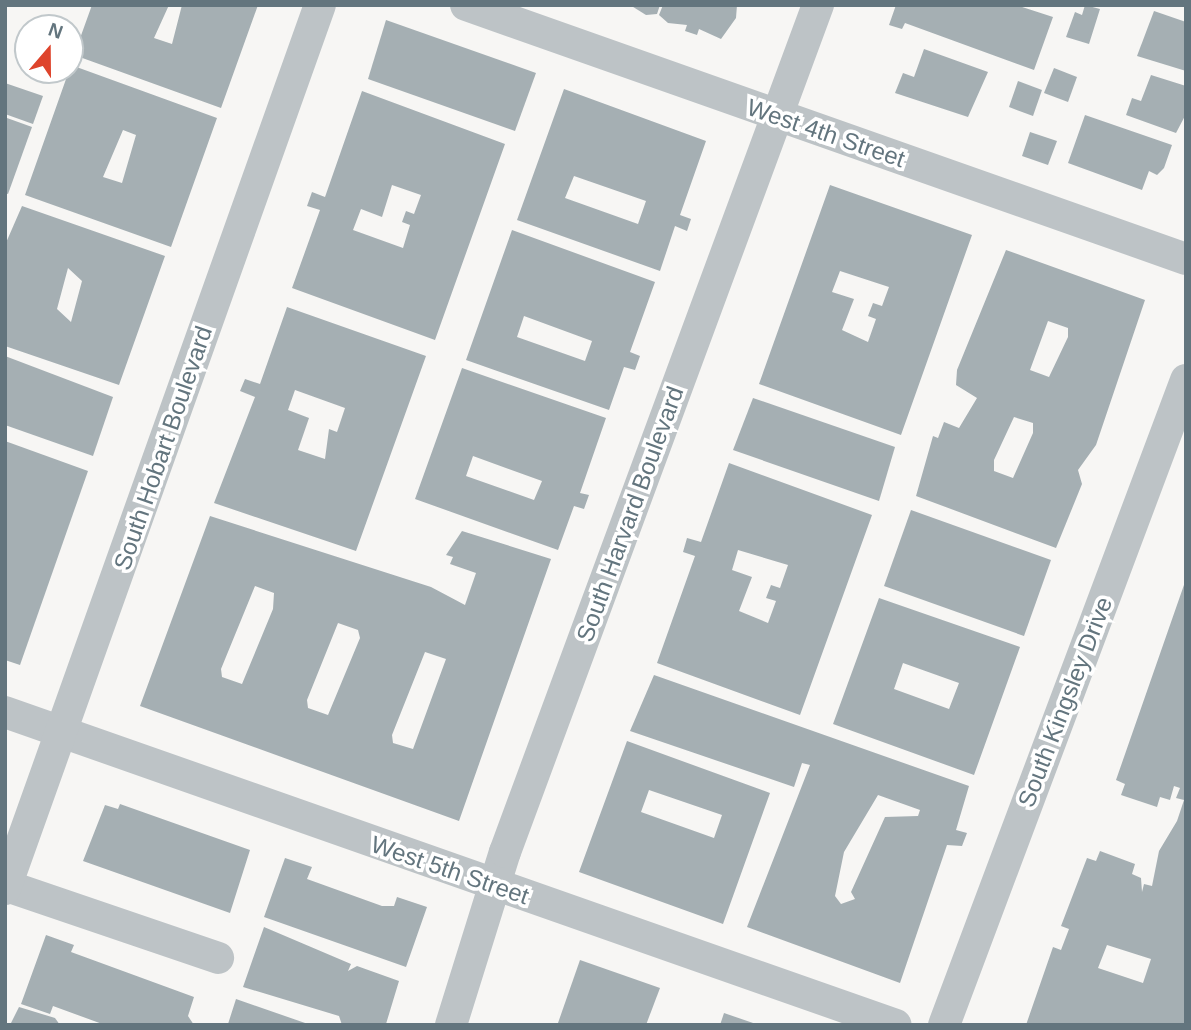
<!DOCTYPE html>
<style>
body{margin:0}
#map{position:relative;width:1191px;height:1030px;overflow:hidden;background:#f7f6f4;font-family:Arial,sans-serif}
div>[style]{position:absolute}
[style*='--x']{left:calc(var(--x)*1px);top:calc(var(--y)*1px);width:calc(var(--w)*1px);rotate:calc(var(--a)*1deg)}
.building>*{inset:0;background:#a5afb3}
.minor>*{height:32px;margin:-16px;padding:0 16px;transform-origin:16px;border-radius:16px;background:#bdc3c6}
span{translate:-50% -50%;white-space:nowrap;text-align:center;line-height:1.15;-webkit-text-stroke:7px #fff;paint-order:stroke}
.street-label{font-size:24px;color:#63757e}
.frame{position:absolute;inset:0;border:7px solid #63757e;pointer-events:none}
.north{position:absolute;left:14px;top:14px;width:70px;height:70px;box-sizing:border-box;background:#fff;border:2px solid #c1c8cb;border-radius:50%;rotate:20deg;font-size:19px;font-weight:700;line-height:28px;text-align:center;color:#63757e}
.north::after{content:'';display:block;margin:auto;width:24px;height:32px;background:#de442c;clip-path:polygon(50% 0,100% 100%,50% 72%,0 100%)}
</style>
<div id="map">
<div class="building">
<div style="clip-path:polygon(92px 5px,169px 5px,154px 38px,172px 44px,182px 5px,258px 5px,221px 108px,74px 55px)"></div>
<div style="clip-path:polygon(630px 5px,660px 5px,657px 14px,646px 15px)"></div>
<div style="clip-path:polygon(663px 5px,737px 5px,736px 18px,721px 39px,699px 29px,697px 35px,685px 31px,687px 25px,668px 23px,659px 15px)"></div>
<div style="clip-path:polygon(896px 5px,1016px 5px,1053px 17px,1034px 70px,905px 23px,902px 29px,889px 25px)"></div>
<div style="clip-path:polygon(1085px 5px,1100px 9px,1089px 44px,1066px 37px,1075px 12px,1082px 15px)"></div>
<div style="clip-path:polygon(1154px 11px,1186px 22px,1186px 71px,1137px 56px)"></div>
<div style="clip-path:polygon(42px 17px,68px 26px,67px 28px,38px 28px)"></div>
<div style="clip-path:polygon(386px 20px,536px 73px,515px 131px,368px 79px)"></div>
<div style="clip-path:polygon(924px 49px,988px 72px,968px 117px,895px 93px,903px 73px,914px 77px)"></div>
<div style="clip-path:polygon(evenodd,71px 65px,217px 118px,171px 247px,25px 195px,71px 65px,123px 130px,136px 135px,122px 183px,103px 177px,123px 130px)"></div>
<div style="clip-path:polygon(1054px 68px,1077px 77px,1068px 102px,1044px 93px)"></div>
<div style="clip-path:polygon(1151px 75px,1186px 86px,1186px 114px,1176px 133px,1126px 115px,1132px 98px,1141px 101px)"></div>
<div style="clip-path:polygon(1018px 81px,1042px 90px,1033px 116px,1009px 107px)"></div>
<div style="clip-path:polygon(5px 83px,43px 96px,33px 124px,5px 114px)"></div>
<div style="clip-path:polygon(evenodd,564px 89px,706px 141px,680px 215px,691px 219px,687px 231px,675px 226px,660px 271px,517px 220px,564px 89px,574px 176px,646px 201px,638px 224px,565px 198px,574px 176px)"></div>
<div style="clip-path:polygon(evenodd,362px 91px,505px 144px,435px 340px,292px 288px,320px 210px,307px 206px,312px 192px,325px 197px,362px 91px,392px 185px,421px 195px,414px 214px,406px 211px,402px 222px,410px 225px,403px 248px,353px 230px,361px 209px,382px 217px,392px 185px)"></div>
<div style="clip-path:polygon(1085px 115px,1172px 145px,1164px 168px,1157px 175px,1149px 171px,1142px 190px,1068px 163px)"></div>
<div style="clip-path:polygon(7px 118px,32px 127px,8px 194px,5px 193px)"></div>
<div style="clip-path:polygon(1030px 132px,1057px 141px,1048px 165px,1022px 156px)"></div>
<div style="clip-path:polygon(evenodd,830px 185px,972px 235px,901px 435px,759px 384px,830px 185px,840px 271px,889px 287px,882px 306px,873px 303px,868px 316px,876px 319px,868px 342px,842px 330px,854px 299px,832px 292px,840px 271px)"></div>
<div style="clip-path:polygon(evenodd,22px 206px,165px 256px,119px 385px,5px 346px,5px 245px,22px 206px,68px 268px,82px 281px,71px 322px,57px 309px,68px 268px)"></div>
<div style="clip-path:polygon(evenodd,512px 230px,655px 282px,630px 352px,640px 356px,635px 370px,624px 367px,609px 410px,466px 360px,512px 230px,524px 316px,592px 341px,585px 361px,517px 337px,524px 316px)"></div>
<div style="clip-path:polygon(evenodd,1006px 250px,1145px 300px,1096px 445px,1078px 470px,1082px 484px,1056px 548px,916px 496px,933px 436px,938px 438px,944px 422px,959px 428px,977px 398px,956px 385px,957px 370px,1006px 250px,1048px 321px,1068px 328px,1068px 337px,1049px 377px,1030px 370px,1048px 321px,1006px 250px,1014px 417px,1033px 423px,1033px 433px,1013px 478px,994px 471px,994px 460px,1014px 417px)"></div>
<div style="clip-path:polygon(evenodd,287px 307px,426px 356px,356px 551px,214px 503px,255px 397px,240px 391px,245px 379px,260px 384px,287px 307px,295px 390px,345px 408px,337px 432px,329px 429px,325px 459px,298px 450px,309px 418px,288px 410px,295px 390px)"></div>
<div style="clip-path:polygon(5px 356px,113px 397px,93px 456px,5px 425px)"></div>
<div style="clip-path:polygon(evenodd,462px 368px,606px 418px,580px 493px,589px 495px,584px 509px,574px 506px,558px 550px,415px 499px,462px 368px,473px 456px,542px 481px,534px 500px,466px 476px,473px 456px)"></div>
<div style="clip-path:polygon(753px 398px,895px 447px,879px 501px,733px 450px)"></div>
<div style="clip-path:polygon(5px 441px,88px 471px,20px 665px,5px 660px)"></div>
<div style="clip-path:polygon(evenodd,729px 463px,872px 515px,800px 715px,657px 663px,695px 556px,683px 552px,687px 538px,701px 542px,729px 463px,738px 550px,788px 565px,780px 588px,771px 585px,766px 598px,776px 601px,768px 623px,739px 611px,752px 577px,732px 570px,738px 550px)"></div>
<div style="clip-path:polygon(911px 510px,1051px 560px,1024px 636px,884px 586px)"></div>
<div style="clip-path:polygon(evenodd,210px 516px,431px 587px,465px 605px,476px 573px,450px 564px,453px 557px,446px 555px,462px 531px,551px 559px,459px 821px,140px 706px,210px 516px,255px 586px,274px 593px,273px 609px,242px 684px,222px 677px,221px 669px,255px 586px,210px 516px,338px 623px,358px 630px,360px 638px,328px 715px,308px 708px,307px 700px,338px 623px,210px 516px,425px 652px,446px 659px,413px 749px,393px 743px,392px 735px,425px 652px)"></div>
<div style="clip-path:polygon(evenodd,1185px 582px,1186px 1025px,1026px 1025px,1053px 947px,1061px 950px,1069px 929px,1061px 926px,1087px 858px,1096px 861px,1100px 851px,1135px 864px,1132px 874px,1141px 878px,1142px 892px,1144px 884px,1152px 886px,1159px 851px,1177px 821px,1184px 800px,1176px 798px,1180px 788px,1174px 786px,1170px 800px,1160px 797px,1157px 807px,1121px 795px,1125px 784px,1116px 780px,1185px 582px,1107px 945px,1151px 959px,1143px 983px,1098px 968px,1107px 945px)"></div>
<div style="clip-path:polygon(evenodd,879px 598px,1020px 647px,974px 775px,833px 724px,879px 598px,903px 663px,959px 683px,949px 709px,894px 689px,903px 663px)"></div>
<div style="clip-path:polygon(evenodd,654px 675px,969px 786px,956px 830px,967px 833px,962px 846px,947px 845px,900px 983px,747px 927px,810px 765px,802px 763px,794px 787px,630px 731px,654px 675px,878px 795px,920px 810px,918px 816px,885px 817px,851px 892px,855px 899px,841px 904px,835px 896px,844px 852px,878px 795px)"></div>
<div style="clip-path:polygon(evenodd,627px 741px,770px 793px,723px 924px,579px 872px,627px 741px,649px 790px,722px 815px,714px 838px,641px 812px,649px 790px)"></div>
<div style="clip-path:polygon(120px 804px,250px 850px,230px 913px,83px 861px,105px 805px,118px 809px)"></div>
<div style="clip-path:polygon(285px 858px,312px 867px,307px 879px,382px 906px,394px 906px,397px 897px,427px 907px,406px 967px,264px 917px)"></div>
<div style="clip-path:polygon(264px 927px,351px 964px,348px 971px,357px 966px,399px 981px,386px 1024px,342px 1025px,339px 1016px,243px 987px)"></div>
<div style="clip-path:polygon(46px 935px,74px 945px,71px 952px,194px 997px,188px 1016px,194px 1025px,105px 1025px,53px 1006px,50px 1014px,21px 1004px)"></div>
<div style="clip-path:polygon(580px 960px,660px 988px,646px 1025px,558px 1023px)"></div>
<div style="clip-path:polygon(236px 999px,308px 1024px,308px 1025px,221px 1025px,228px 1024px)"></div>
<div style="clip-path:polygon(19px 1007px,55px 1018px,60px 1025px,10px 1025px)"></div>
<div style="clip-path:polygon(724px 1013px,756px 1024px,756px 1025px,720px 1025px)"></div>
</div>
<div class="minor">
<div style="--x:466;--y:5;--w:763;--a:19.43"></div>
<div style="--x:5;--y:712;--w:944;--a:19.36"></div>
<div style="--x:7;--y:886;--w:223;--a:18.8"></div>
<div style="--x:5;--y:889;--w:938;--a:-70.39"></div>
<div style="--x:451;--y:1025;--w:181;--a:-72.7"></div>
<div style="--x:505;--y:852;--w:903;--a:-69.72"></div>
<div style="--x:944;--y:1025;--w:689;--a:-69.43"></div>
</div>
<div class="street-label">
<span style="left:826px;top:133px;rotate:19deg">West 4th Street</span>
<span style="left:163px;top:448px;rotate:-71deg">South Hobart Boulevard</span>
<span style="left:630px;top:514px;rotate:-70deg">South Harvard Boulevard</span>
<span style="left:1065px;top:702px;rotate:-69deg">South Kingsley Drive</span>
<span style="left:450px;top:870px;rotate:19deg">West 5th Street</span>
</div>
<div class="frame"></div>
<div class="north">N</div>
</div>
